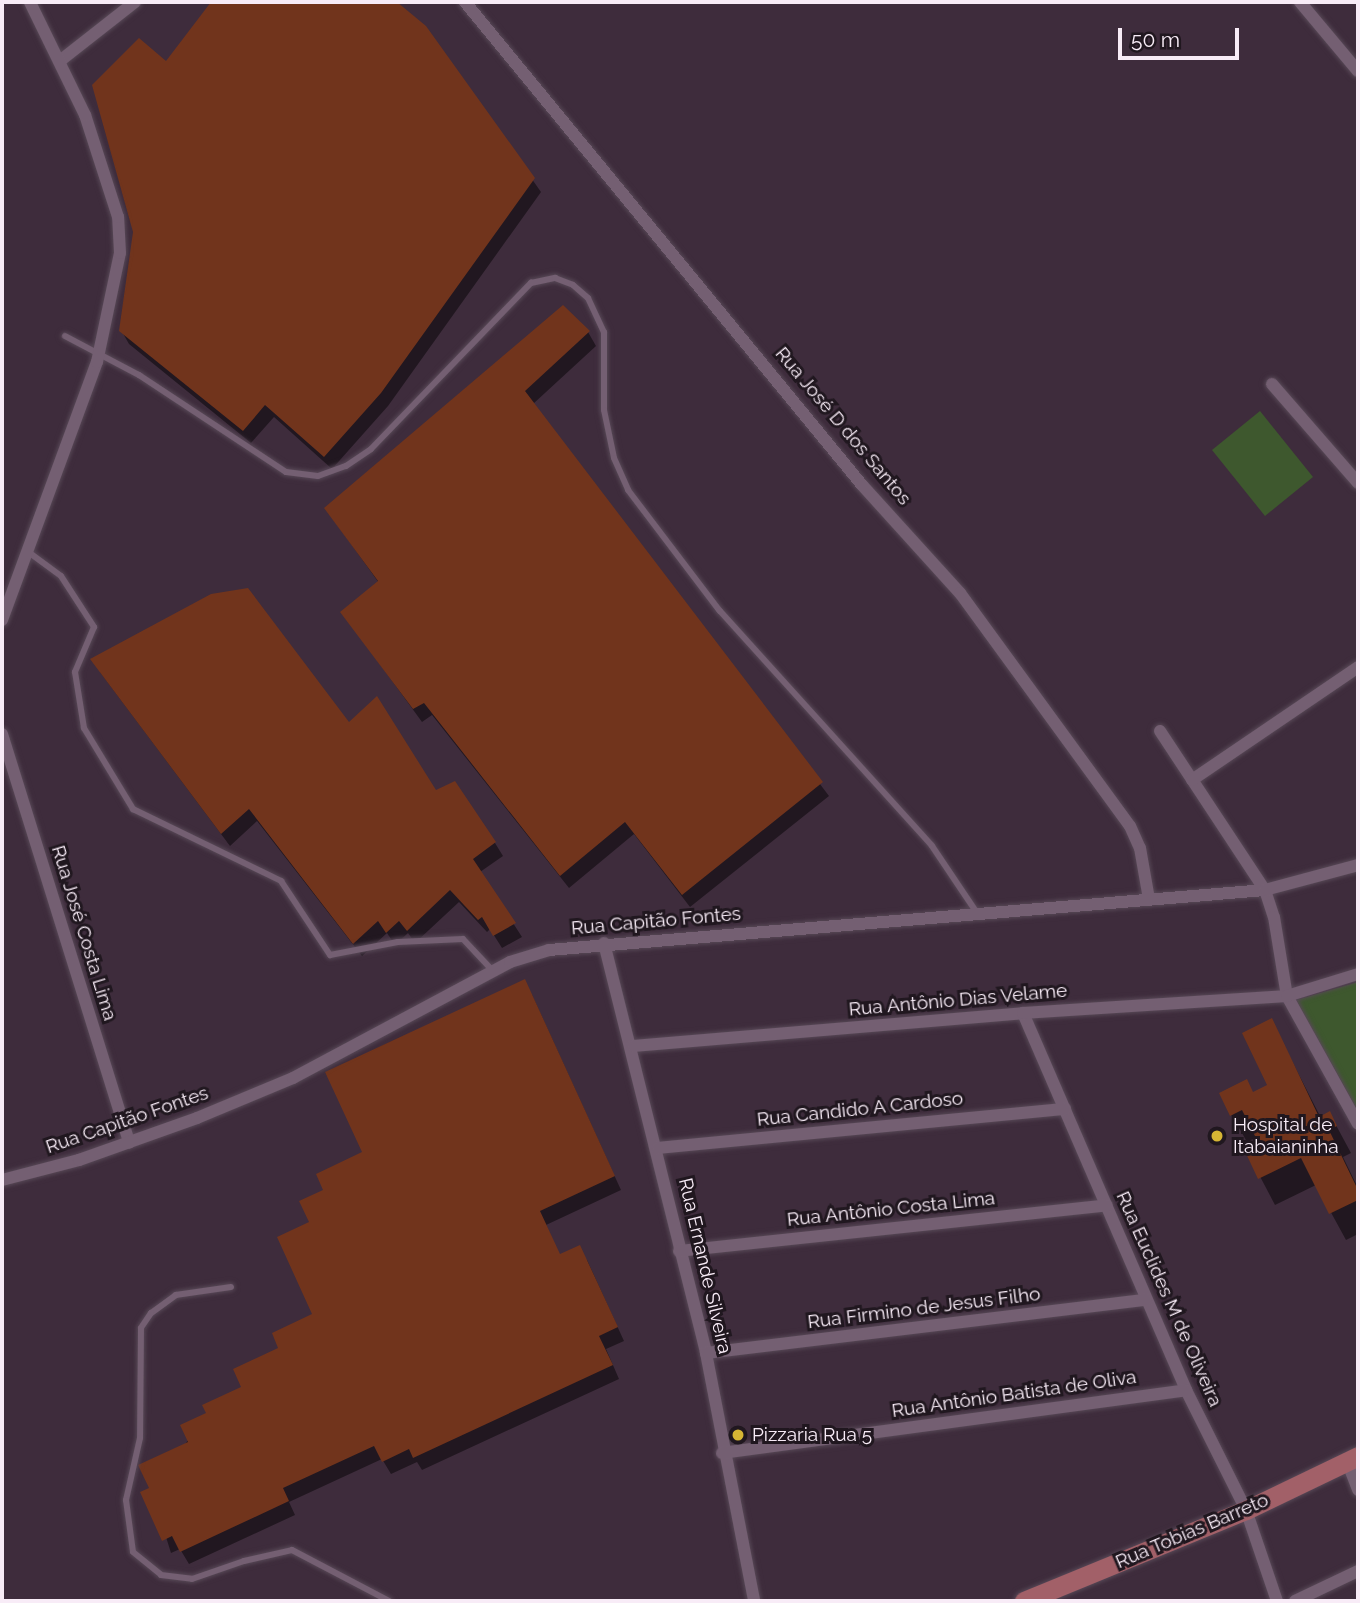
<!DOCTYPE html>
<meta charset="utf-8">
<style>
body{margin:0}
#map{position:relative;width:1360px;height:1603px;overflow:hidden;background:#3e2c3c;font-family:Raleway,sans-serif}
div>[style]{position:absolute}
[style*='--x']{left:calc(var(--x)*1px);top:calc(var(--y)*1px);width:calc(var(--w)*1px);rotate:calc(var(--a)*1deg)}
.green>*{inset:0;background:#3e582e}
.shadow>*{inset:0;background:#0007}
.building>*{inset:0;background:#71341c}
.roads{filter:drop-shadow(0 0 2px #574856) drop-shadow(0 0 2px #574856)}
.lane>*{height:6px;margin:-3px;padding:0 3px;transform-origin:3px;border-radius:3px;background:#745f72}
.street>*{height:12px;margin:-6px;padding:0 6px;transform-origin:6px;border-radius:6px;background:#745f72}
.primary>*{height:19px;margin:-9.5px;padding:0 9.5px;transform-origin:9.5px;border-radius:9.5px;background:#a26068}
.dots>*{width:19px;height:19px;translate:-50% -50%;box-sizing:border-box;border:4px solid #20171f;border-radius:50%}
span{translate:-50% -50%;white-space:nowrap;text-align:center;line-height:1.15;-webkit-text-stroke:6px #20171f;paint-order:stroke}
.street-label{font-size:19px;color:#f8ecf7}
.poi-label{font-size:19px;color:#f8ecf7}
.left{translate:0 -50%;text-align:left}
.frame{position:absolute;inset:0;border:4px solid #f8ecf7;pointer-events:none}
.scale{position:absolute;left:1118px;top:28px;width:121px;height:32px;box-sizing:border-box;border:4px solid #f8ecf7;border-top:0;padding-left:9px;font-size:21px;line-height:24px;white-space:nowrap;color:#f8ecf7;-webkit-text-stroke:5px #20171f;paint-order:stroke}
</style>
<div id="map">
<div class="green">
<div style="clip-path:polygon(1260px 411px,1313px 477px,1265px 516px,1212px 450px)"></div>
<div style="clip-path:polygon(1358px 982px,1358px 1111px,1296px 1000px)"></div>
</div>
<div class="shadow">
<div style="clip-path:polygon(213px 2px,395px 2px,425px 27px,541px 192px,388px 406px,332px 469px,274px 417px,251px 443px,129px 344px,121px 330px,166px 63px)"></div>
<div style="clip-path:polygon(588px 332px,596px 346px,533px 404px,829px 796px,690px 907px,634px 834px,569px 888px,432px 715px,422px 722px,342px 612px,379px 583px,326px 509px)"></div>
<div style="clip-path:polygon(100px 672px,349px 725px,495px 843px,503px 856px,480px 872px,522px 937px,502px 948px,490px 929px,487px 932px,459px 902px,415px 943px,408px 933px,395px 945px,387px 933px,362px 956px,257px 821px,230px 846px)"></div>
<div style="clip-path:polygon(532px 995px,621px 1190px,546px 1225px,560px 1256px,587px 1260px,624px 1341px,606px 1349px,619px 1379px,422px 1470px,417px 1462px,391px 1474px,382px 1459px,289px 1502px,295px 1515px,189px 1564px,180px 1549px,171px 1553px,151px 1489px,208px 1414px,244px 1387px,315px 1315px,311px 1223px,326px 1191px)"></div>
<div style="clip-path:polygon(1271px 1020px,1321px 1118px,1330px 1114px,1351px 1153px,1343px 1157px,1358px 1188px,1358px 1234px,1346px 1240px,1316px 1185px,1275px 1205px,1245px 1148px,1259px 1141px,1257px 1137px,1247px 1142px,1232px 1115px,1254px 1093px,1269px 1085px)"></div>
</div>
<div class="building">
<div style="clip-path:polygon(211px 2px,397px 2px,426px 26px,535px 178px,381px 393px,324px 457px,265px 405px,243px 431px,119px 331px,133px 232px,92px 85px,139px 38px,166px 61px)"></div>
<div style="clip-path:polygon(563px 305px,590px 331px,525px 391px,823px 782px,682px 895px,625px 822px,560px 876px,424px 703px,413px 709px,340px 612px,378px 581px,324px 508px)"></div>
<div style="clip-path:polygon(248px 588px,349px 722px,377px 696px,436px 790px,455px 781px,496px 842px,473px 859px,516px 923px,493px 936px,482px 917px,478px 920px,450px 890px,407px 931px,399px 921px,386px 933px,378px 921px,353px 944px,249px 809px,221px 834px,90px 659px,211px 594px)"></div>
<div style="clip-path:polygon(525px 979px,615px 1176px,540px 1211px,560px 1254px,580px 1245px,618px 1327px,599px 1336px,613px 1365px,413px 1458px,409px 1449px,382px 1462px,374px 1446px,283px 1488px,289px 1501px,180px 1552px,172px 1536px,162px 1541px,140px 1492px,149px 1488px,138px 1465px,188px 1442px,180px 1425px,206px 1413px,202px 1405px,241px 1387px,233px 1369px,278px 1348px,272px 1333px,312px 1314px,277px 1237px,309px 1222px,299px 1201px,323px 1190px,316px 1174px,362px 1152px,325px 1072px)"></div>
<div style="clip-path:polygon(1272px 1018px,1319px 1117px,1330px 1111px,1337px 1126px,1329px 1130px,1358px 1190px,1358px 1200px,1329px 1214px,1301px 1158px,1258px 1179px,1243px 1147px,1257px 1140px,1242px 1110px,1230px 1116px,1219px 1093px,1247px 1079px,1253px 1092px,1267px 1085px,1242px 1033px)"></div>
</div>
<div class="roads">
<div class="lane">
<div style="--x:65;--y:336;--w:84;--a:27.8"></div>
<div style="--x:139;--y:375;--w:176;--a:33.4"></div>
<div style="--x:286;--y:472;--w:32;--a:7"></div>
<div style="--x:318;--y:476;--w:30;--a:-20"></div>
<div style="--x:346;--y:466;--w:30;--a:-34"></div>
<div style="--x:371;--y:449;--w:231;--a:-46.1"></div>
<div style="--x:531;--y:283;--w:25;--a:-12"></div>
<div style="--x:555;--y:278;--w:19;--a:21"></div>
<div style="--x:573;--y:285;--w:20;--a:41"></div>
<div style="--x:588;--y:298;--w:38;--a:65"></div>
<div style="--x:604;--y:332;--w:78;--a:90"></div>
<div style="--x:604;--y:410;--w:49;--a:78.2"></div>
<div style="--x:614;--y:458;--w:35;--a:66"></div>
<div style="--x:628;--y:490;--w:152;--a:52.8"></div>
<div style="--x:720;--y:611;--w:316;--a:47.9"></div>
<div style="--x:932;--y:846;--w:81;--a:56.1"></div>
<div style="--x:27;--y:551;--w:42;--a:36.3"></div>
<div style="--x:61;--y:576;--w:61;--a:57.1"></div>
<div style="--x:94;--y:627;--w:49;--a:112.9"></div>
<div style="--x:75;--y:672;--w:57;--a:80.9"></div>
<div style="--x:84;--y:728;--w:95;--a:58.8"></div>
<div style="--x:133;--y:809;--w:165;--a:25.9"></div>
<div style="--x:281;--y:881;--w:89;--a:56.5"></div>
<div style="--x:330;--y:955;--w:69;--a:-10.8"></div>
<div style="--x:398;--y:942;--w:65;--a:-2.6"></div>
<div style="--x:463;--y:939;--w:42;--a:46.9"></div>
<div style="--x:231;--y:1287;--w:56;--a:171.7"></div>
<div style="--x:176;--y:1295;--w:31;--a:144"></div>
<div style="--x:151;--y:1313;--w:18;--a:124"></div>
<div style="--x:141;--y:1328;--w:110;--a:90.5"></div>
<div style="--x:140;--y:1438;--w:64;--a:102.7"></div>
<div style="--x:126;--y:1500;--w:52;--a:82.3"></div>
<div style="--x:133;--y:1552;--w:36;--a:39"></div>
<div style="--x:161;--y:1575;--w:31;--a:7"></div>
<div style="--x:192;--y:1579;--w:55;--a:-19.1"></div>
<div style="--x:244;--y:1561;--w:49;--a:-12.9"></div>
<div style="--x:292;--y:1550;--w:110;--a:27.7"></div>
</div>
<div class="street">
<div style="--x:465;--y:2;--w:625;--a:50.58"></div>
<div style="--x:862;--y:485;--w:146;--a:47.8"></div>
<div style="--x:960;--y:593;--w:288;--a:53.9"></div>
<div style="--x:1130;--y:826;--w:24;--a:66"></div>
<div style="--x:1140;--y:848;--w:52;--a:80"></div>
<div style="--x:1300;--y:2;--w:90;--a:50"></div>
<div style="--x:61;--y:60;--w:94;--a:-38.1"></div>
<div style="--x:1272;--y:384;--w:131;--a:49"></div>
<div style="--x:2;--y:620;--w:275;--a:-69.8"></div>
<div style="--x:97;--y:362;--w:111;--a:-78.1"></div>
<div style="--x:120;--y:253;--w:36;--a:-93"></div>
<div style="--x:118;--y:217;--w:107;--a:-107.9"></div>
<div style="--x:85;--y:115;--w:126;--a:-116"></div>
<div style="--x:1160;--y:731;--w:191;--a:56.6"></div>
<div style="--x:1265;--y:890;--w:28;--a:72"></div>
<div style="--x:1274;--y:917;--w:80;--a:80.7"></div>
<div style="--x:1287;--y:996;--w:146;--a:61"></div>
<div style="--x:2;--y:734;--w:428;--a:72.7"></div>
<div style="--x:1192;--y:780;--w:201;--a:-34.2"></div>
<div style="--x:604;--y:943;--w:422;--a:76"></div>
<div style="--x:706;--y:1353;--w:253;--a:79"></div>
<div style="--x:1023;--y:1013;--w:411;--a:66.6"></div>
<div style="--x:1186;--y:1390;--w:134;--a:63.4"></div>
<div style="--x:1246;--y:1510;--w:96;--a:71.2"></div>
<div style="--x:633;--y:1046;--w:391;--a:-4.8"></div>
<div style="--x:1023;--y:1013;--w:265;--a:-3.7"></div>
<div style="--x:1287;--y:996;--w:74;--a:-17.2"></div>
<div style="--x:658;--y:1148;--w:409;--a:-5.5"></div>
<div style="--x:2;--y:1180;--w:80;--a:-14.6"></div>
<div style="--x:79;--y:1160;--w:125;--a:-19.6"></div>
<div style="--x:197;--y:1118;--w:104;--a:-22.6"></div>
<div style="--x:293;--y:1078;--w:246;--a:-28.1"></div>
<div style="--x:510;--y:962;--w:41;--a:-17.1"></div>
<div style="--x:549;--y:950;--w:719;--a:-4.79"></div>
<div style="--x:1265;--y:890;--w:96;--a:-15"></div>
<div style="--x:679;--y:1251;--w:430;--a:-6.1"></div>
<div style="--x:706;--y:1353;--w:443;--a:-6.9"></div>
<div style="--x:722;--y:1453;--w:468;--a:-7.7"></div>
<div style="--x:1347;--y:1461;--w:31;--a:69"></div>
<div style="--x:1295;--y:1601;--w:70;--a:-25.5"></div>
</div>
<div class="primary">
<div style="--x:1024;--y:1601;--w:240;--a:-22.3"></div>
<div style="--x:1246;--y:1510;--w:124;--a:-25.7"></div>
</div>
</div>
<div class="dots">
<div style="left:1217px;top:1136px;background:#d6b534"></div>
<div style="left:738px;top:1435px;background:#d6b534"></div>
</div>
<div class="street-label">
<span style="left:843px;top:426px;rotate:50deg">Rua José D dos Santos</span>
<span style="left:656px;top:921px;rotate:-5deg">Rua Capitão Fontes</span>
<span style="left:84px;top:933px;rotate:73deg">Rua José Costa Lima</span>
<span style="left:958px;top:1000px;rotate:-5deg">Rua Antônio Dias Velame</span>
<span style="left:860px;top:1109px;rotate:-6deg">Rua Candido A Cardoso</span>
<span style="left:127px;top:1120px;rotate:-19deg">Rua Capitão Fontes</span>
<span style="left:891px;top:1209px;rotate:-6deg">Rua Antônio Costa Lima</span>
<span style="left:705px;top:1266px;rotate:77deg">Rua Ernande Silveira</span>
<span style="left:1169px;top:1299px;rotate:66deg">Rua Euclides M de Oliveira</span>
<span style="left:924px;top:1308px;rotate:-7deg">Rua Firmino de Jesus Filho</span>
<span style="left:1014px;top:1394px;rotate:-8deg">Rua Antônio Batista de Oliva</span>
<span style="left:1192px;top:1531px;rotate:-23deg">Rua Tobias Barreto</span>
</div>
<div class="poi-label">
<span class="left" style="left:1233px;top:1136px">Hospital de<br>Itabaianinha</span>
<span class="left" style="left:752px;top:1435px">Pizzaria Rua 5</span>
</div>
<div class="frame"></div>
<div class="scale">50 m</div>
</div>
